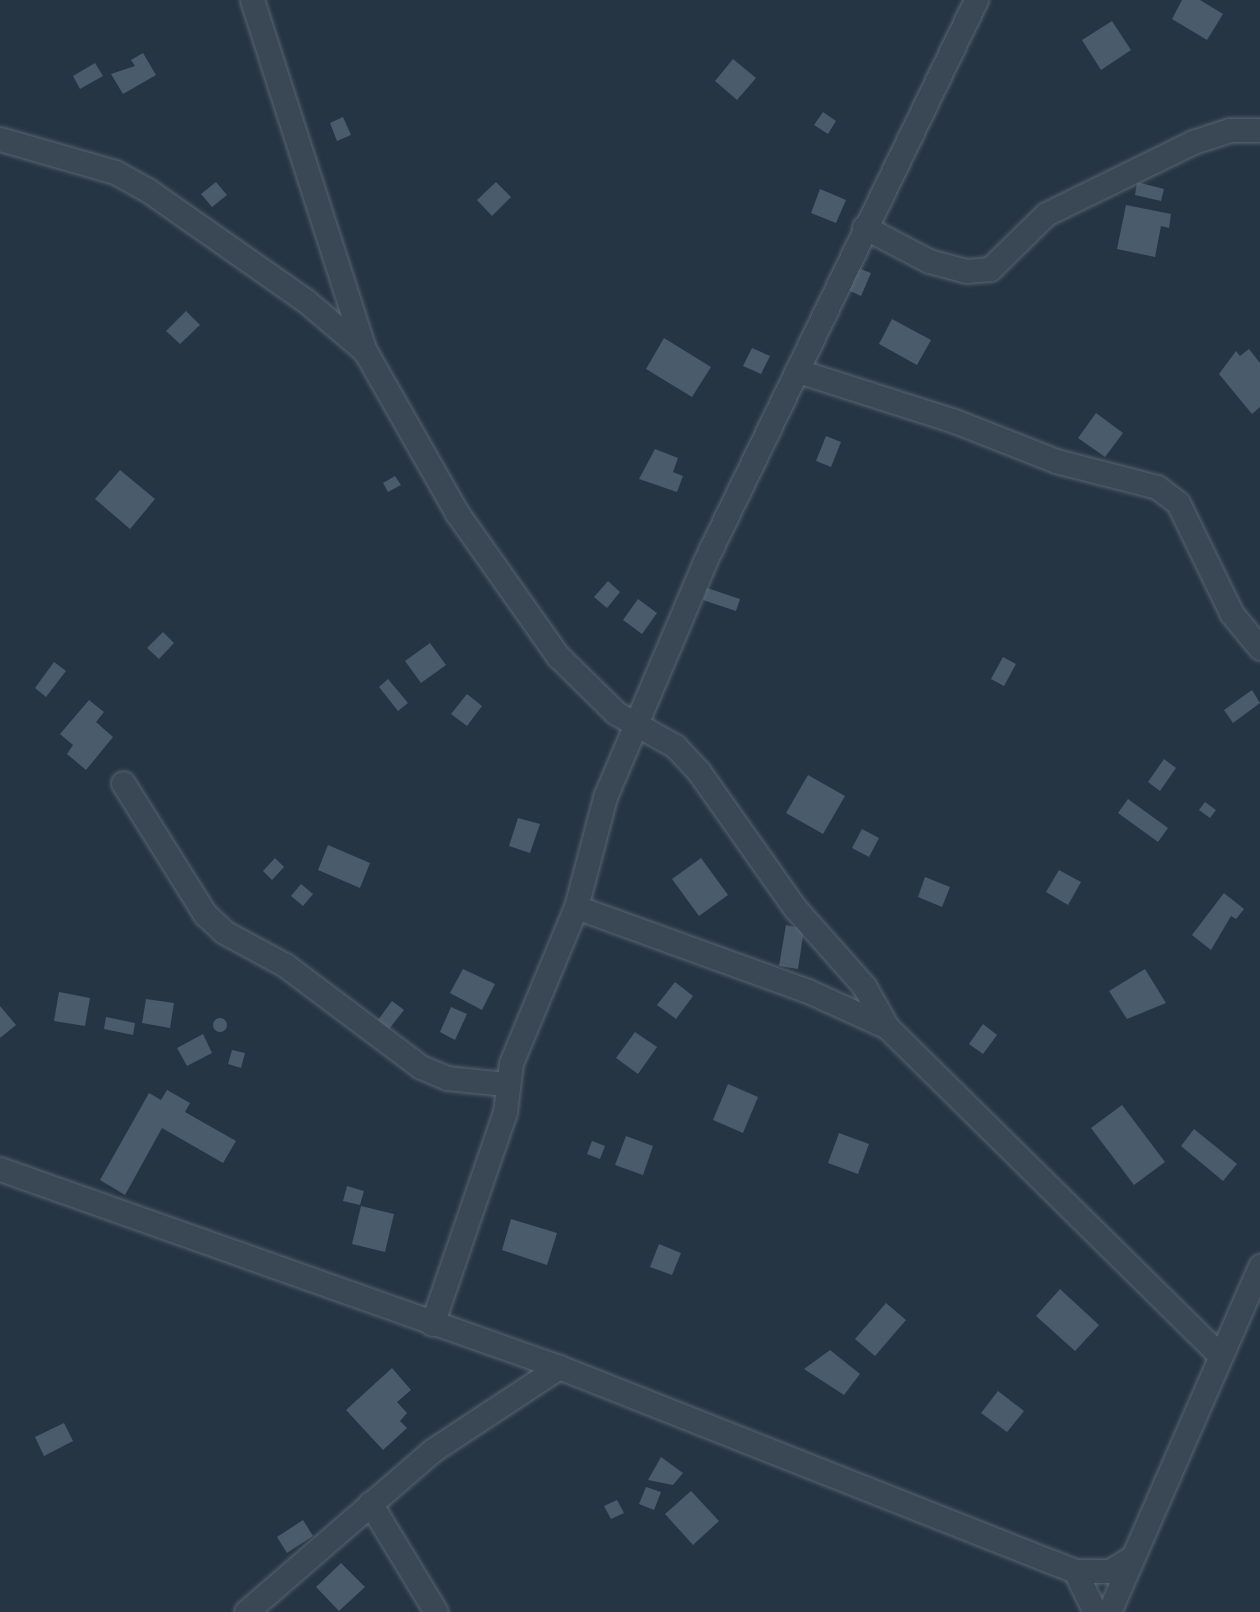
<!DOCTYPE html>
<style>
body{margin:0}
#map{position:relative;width:1260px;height:1612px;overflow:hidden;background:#263544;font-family:Ubuntu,sans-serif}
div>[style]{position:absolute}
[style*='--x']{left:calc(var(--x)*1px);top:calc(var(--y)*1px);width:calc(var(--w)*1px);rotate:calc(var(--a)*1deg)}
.building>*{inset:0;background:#4a5b6b}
.round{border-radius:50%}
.roads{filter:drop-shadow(0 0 2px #596571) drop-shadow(0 0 2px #596571)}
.minor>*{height:23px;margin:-11.5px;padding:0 11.5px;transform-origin:11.5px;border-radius:11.5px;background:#3a4754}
span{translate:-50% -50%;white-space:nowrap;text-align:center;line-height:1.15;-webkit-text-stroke:7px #1f2c39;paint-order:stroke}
</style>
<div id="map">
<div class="building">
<div style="clip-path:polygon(1182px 0,1200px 0,1223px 14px,1207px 40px,1172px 19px)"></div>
<div style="clip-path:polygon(1112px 21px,1131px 50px,1101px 70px,1082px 40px)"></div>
<div style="clip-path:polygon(143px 53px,156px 75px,123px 94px,111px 74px,135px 66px,131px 60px)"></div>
<div style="clip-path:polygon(733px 59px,756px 78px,737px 100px,715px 81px)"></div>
<div style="clip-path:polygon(95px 63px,103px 76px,80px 89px,73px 76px)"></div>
<div style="clip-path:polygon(823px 112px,836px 121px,828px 134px,814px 125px)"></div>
<div style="clip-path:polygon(343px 117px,351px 135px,337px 141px,330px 123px)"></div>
<div style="clip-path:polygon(216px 182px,227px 195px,212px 207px,201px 194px)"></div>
<div style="clip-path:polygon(496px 182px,511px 197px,492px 216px,477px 200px)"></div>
<div style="clip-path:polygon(1137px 182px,1164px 189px,1161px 201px,1135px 195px)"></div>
<div style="clip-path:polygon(820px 189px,846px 200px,836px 223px,811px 213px)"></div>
<div style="clip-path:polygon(1126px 205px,1171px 214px,1169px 228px,1161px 226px,1155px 257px,1117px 249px)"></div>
<div style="clip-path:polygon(858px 268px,871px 273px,861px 296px,848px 290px)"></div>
<div style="clip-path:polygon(186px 311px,200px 325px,180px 344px,166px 331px)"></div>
<div style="clip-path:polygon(892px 319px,931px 340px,917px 365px,879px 344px)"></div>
<div style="clip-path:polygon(664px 338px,711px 367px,692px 397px,646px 369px)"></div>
<div style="clip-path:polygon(752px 348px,770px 356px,761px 374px,743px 366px)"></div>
<div style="clip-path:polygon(1249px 349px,1260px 363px,1260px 407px,1252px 414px,1219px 374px,1236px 351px,1240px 356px)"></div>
<div style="clip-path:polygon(1096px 413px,1123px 433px,1105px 457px,1078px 438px)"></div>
<div style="clip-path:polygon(826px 436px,841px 442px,831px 467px,816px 461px)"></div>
<div style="clip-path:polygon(655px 449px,678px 458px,673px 472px,683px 476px,677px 492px,639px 479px)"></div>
<div style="clip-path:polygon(120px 470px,155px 499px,130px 529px,95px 499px)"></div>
<div style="clip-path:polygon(395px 476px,401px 485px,388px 492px,383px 483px)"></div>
<div style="clip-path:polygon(608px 581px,620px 592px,607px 608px,594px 597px)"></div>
<div style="clip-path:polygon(707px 588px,740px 599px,736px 611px,703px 600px)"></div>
<div style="clip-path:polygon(638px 599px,657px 613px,642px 634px,623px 620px)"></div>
<div style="clip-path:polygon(163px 632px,174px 643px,159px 659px,147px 648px)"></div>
<div style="clip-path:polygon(430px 643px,446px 665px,421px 683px,405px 661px)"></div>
<div style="clip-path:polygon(1003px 657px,1016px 664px,1004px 686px,991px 679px)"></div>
<div style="clip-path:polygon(54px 662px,66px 671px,46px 697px,35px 688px)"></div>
<div style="clip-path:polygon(388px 679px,408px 703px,398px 711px,379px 687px)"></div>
<div style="clip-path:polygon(1252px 690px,1260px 703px,1233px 723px,1224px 710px)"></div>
<div style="clip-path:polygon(467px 694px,482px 706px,467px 726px,451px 714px)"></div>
<div style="clip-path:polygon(89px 700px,104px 712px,96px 722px,113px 737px,86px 770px,67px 754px,73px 745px,60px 734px)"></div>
<div style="clip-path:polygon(1164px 759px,1176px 768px,1160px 791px,1148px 782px)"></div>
<div style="clip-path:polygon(808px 775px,845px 796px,823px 834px,786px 813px)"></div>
<div style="clip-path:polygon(1128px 799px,1168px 828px,1158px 842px,1118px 813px)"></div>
<div style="clip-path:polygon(1205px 802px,1216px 810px,1210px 818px,1199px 810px)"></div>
<div style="clip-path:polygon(518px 818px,540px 824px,530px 853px,509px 846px)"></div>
<div style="clip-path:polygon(862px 829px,879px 838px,869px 857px,852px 848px)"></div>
<div style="clip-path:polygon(328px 845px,370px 863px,360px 888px,318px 870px)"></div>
<div style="clip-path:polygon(275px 858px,284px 867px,272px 880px,263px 871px)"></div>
<div style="clip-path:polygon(701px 858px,728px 895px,699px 916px,672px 879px)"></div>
<div style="clip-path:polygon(1059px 870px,1081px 882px,1068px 905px,1046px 892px)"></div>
<div style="clip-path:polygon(925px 877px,950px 887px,942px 907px,918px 897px)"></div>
<div style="clip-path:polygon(301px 884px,313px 894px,303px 906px,291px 896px)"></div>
<div style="clip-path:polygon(1224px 893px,1244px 909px,1236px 919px,1231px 916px,1211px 950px,1192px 935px)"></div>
<div style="clip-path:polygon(786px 925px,804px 929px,798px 969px,779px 966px)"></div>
<div style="clip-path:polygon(463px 969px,495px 984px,482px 1010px,450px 993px)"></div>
<div style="clip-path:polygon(1145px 969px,1166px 1003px,1127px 1019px,1109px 991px)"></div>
<div style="clip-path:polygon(675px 982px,693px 996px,676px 1019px,657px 1005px)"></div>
<div style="clip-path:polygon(59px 992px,90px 998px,85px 1026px,54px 1021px)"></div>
<div style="clip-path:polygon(146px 999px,174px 1003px,170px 1028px,142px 1023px)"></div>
<div style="clip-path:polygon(392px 1001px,404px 1010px,389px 1029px,378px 1020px)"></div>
<div style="clip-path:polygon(0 1006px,16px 1025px,0 1038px)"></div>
<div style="clip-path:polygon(451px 1007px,467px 1014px,455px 1040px,440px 1032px)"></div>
<div style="clip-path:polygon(106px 1017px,135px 1023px,133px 1035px,104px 1029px)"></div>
<div class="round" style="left:213px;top:1018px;width:14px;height:14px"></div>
<div style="clip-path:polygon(983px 1024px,997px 1035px,983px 1054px,969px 1044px)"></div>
<div style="clip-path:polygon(635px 1032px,657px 1047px,638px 1074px,616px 1058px)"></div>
<div style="clip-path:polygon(203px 1034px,212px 1053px,187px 1066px,177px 1048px)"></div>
<div style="clip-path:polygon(232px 1050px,245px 1053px,241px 1068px,228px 1064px)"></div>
<div style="clip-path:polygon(728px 1084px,758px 1097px,743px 1133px,713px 1120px)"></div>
<div style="clip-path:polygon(167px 1090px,190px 1103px,185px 1112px,236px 1141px,223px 1163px,162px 1128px,125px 1195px,100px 1180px,149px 1093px,161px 1100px)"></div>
<div style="clip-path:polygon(1122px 1105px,1165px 1162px,1134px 1185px,1091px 1128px)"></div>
<div style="clip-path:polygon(1194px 1129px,1237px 1164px,1223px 1181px,1181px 1146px)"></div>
<div style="clip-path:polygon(839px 1133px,869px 1144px,858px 1174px,828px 1163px)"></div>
<div style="clip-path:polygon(626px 1136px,653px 1146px,643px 1175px,615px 1165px)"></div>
<div style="clip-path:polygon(592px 1141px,605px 1146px,600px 1159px,587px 1154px)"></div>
<div style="clip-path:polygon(347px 1186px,364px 1191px,360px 1205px,343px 1201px)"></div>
<div style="clip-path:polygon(361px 1206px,394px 1214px,385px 1252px,352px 1244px)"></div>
<div style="clip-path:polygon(511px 1219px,557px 1233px,547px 1265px,502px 1250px)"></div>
<div style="clip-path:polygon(659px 1244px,681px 1253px,672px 1275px,650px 1267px)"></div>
<div style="clip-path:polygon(1060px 1289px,1099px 1325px,1075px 1351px,1036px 1316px)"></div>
<div style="clip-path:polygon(886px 1303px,906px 1320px,875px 1356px,855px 1339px)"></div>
<div style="clip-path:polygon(830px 1350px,860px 1374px,844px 1395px,804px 1369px)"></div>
<div style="clip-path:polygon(392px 1368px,411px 1390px,397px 1402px,407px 1413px,400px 1421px,407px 1428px,383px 1450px,346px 1410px)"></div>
<div style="clip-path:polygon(998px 1391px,1024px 1411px,1007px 1432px,981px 1413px)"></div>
<div style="clip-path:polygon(64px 1423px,73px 1441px,44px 1456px,35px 1437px)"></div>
<div style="clip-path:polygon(661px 1457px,683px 1473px,673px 1485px,648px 1480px)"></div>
<div style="clip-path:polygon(646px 1487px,661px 1492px,654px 1510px,639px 1504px)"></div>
<div style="clip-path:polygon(691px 1491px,719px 1521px,693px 1545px,665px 1514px)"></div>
<div style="clip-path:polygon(617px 1500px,624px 1513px,611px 1519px,604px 1506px)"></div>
<div style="clip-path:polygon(303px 1520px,313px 1536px,287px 1553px,277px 1537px)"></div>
<div style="clip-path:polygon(341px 1563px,365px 1587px,339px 1611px,316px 1587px)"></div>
</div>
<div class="roads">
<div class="minor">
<div style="--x:252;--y:0;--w:369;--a:72.2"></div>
<div style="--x:365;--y:351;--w:186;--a:60.4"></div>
<div style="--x:457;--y:513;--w:175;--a:54.8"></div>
<div style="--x:558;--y:656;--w:81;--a:44.5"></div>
<div style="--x:616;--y:713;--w:68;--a:29.2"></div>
<div style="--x:675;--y:746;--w:35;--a:47"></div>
<div style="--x:699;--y:772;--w:166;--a:54.8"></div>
<div style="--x:795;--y:908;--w:104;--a:48.5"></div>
<div style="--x:864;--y:986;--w:47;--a:60.7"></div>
<div style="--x:887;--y:1027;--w:465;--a:44.6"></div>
<div style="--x:0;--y:139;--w:120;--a:16"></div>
<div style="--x:115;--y:172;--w:39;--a:29"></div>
<div style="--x:149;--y:191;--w:192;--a:35"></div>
<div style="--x:306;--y:301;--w:77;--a:40.3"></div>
<div style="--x:864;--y:227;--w:73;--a:27.6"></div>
<div style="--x:929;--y:261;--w:39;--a:15"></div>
<div style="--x:967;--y:271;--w:23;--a:-5"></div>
<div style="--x:990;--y:269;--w:78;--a:-44.5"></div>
<div style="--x:1046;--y:214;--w:164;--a:-26.1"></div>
<div style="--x:1193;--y:142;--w:38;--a:-18"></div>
<div style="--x:1229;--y:130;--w:31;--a:0"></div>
<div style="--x:798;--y:371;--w:162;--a:17.7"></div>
<div style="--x:952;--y:420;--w:112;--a:21.5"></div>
<div style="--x:1056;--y:461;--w:104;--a:14.4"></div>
<div style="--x:1157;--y:487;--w:26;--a:37"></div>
<div style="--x:1178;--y:503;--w:123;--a:64.1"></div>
<div style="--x:1232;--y:614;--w:44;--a:50.5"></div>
<div style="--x:123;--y:783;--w:155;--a:58"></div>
<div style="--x:205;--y:914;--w:26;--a:43"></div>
<div style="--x:224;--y:932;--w:69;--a:28.4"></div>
<div style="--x:285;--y:965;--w:170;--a:36.9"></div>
<div style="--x:421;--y:1067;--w:28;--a:23"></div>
<div style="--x:447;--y:1078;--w:58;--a:5.9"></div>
<div style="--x:576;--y:907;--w:247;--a:19.9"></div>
<div style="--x:808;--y:991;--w:87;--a:24.5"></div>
<div style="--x:0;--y:1169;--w:593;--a:19.5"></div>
<div style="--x:559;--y:1367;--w:555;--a:21.57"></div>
<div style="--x:1075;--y:1571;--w:35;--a:0"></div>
<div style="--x:1110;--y:1571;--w:25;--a:-32"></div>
<div style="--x:432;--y:1324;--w:224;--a:-71"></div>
<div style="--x:505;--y:1112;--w:49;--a:-83"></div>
<div style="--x:511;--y:1063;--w:169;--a:-67.4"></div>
<div style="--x:576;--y:907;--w:114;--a:-75.2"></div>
<div style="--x:605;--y:797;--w:256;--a:-67"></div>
<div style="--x:705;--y:561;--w:623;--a:-64.22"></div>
<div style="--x:370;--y:1503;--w:127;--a:58.8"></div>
<div style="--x:1075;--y:1571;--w:46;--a:64"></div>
<div style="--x:246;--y:1612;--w:247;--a:-40.9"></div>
<div style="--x:433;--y:1450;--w:151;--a:-33.4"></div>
<div style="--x:1109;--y:1612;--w:378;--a:-66.4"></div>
</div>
</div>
</div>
